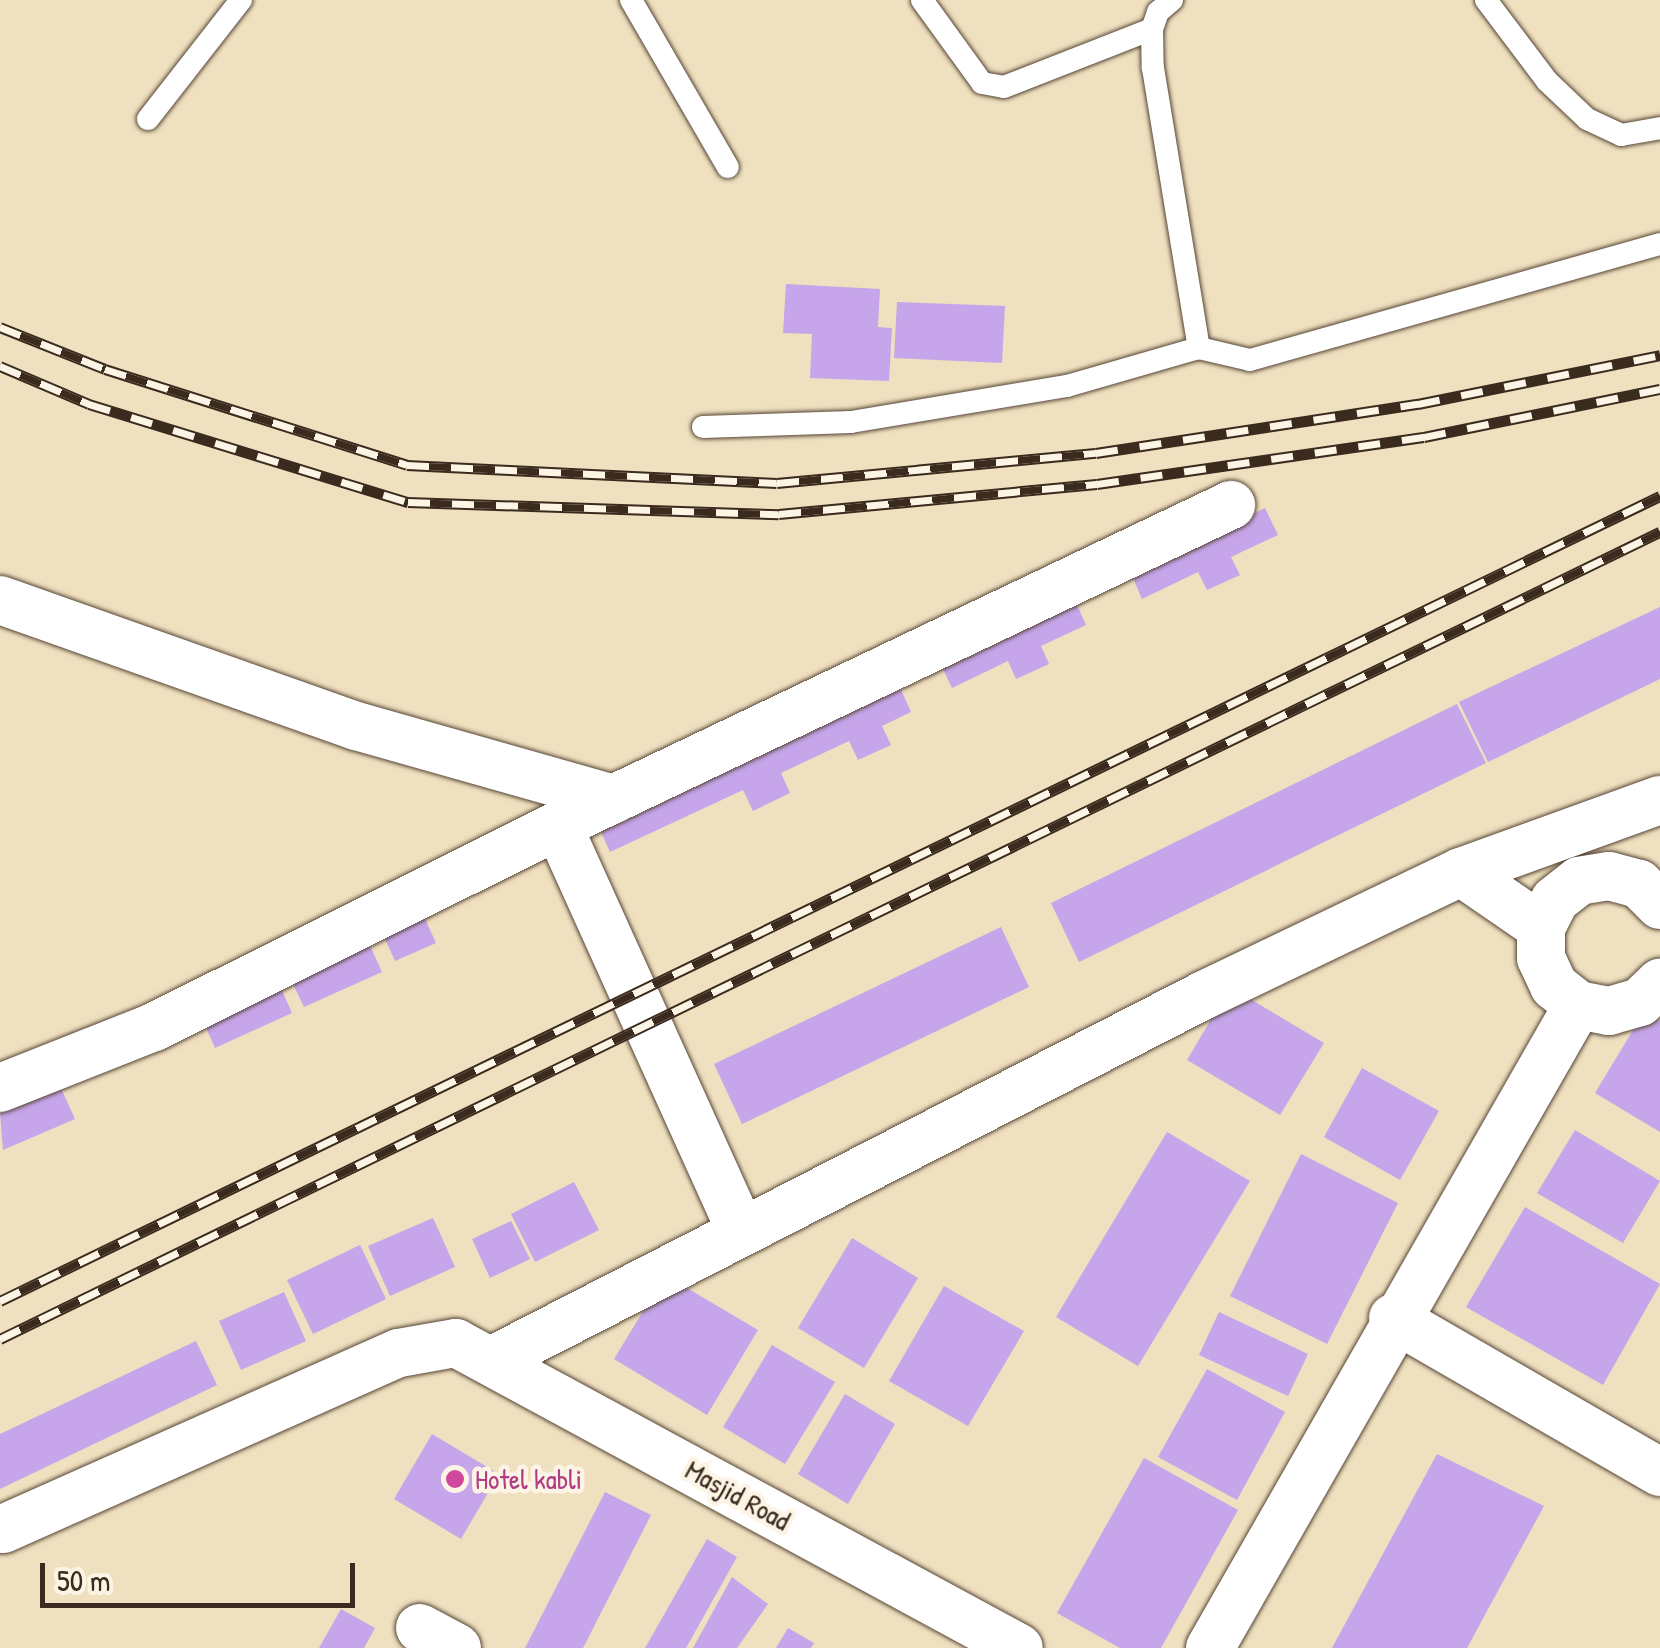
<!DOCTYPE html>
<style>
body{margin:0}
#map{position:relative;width:1660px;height:1648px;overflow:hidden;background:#efe0bf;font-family:"Patrick Hand",sans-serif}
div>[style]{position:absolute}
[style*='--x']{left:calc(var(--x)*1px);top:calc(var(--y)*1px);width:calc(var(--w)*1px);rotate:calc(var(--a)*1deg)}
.building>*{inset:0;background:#c6a5ea}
.roads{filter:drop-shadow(0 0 2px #564536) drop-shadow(0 0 2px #564536)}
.lane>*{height:22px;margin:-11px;padding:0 11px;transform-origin:11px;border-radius:11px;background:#fff}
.street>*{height:48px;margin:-24px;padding:0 24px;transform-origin:24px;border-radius:24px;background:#fff}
.rail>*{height:11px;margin-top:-5.5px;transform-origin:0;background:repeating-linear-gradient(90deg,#fcf5e5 0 22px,#3b2a1e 0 44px);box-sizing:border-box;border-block:2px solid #3b2a1e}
.dots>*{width:28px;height:28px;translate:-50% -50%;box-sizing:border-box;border:5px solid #fcf5e5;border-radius:50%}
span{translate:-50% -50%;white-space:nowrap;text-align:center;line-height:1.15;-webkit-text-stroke:9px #fcf5e5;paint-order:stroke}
.hotel-label{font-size:28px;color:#b23c85}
.left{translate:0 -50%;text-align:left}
.street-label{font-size:28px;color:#3b2a1e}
.scale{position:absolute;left:40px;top:1563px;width:315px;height:45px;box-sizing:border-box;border:5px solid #3b2a1e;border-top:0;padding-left:12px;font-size:30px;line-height:35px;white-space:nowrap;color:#3b2a1e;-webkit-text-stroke:8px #fcf5e5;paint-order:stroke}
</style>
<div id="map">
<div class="building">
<div style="clip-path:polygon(786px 284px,880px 289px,878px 327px,892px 328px,889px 381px,810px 378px,812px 334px,783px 333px)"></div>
<div style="clip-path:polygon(897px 302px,1005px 306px,1002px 363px,894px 358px)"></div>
<div style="clip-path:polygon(1265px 508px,1278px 535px,1231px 557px,1240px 575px,1207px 590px,1198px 572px,1142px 599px,1130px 571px)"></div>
<div style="clip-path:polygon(1074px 598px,1086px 625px,1041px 646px,1049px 664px,1016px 679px,1008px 661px,952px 688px,939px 661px)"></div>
<div style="clip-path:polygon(1660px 607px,1660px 679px,1488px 762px,1459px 702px)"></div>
<div style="clip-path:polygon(898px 683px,911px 712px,882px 726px,891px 745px,858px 760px,849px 741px,781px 773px,790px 793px,753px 811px,743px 790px,610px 852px,597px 823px)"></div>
<div style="clip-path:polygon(1457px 704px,1486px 763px,1079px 962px,1051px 903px)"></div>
<div style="clip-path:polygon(421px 910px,436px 943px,395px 961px,380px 928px)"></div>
<div style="clip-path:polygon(1001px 927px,1029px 987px,742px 1124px,714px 1064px)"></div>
<div style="clip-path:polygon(366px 937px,382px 972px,304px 1007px,287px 972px)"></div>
<div style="clip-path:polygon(276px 977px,292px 1013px,215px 1048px,199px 1012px)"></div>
<div style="clip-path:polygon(1230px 987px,1324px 1043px,1280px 1115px,1187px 1060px)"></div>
<div style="clip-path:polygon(1644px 1012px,1660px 1021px,1660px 1132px,1595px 1093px)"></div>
<div style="clip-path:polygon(1362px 1068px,1439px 1111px,1400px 1180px,1324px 1137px)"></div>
<div style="clip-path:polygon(60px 1086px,75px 1119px,3px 1150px,0 1113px)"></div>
<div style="clip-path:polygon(1575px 1130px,1660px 1181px,1623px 1243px,1537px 1193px)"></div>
<div style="clip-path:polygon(1167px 1132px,1250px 1181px,1138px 1366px,1056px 1317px)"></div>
<div style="clip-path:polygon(1301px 1154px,1398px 1203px,1327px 1344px,1230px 1296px)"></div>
<div style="clip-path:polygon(574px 1182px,599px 1230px,535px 1262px,511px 1214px)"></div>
<div style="clip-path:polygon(1525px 1207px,1660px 1284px,1603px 1385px,1466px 1307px)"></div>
<div style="clip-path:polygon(433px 1218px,455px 1267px,390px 1296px,368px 1246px)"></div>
<div style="clip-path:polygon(511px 1221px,530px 1259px,490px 1278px,472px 1239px)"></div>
<div style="clip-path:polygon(852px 1238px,918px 1278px,864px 1368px,798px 1328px)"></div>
<div style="clip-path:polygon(360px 1245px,386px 1299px,313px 1334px,287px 1280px)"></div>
<div style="clip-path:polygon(665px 1275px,758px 1330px,707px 1415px,614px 1359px)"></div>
<div style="clip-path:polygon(944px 1286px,1024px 1331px,968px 1426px,889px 1381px)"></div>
<div style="clip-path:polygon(284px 1292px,306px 1341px,241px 1370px,219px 1321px)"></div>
<div style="clip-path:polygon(1219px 1312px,1308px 1354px,1288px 1396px,1199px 1355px)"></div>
<div style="clip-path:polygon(196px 1341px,217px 1385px,0 1489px,0 1434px)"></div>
<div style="clip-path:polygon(772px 1345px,835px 1382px,785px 1464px,723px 1427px)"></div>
<div style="clip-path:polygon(1207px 1369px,1285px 1412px,1237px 1500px,1158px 1457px)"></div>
<div style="clip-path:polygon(845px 1394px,895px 1424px,848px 1504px,798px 1474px)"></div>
<div style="clip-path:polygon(432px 1434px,499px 1474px,461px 1539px,394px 1499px)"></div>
<div style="clip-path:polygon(1437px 1454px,1544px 1506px,1467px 1648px,1332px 1648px)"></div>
<div style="clip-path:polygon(1144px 1458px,1238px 1510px,1161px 1648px,1120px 1648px,1057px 1613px)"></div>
<div style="clip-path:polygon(605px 1492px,651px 1515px,583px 1648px,525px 1648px)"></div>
<div style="clip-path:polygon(707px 1539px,737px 1557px,686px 1648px,645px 1648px)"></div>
<div style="clip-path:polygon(732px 1577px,768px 1604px,737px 1648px,693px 1648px)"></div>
<div style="clip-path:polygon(341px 1609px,375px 1628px,364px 1648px,319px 1648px)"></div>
<div style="clip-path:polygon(788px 1628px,814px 1643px,811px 1648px,776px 1648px)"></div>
</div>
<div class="roads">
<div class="lane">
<div style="--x:631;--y:0;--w:193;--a:59.9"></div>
<div style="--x:922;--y:0;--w:102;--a:54.1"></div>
<div style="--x:982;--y:83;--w:22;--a:10"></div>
<div style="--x:1004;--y:87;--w:159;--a:-21.4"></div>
<div style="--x:1172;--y:0;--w:18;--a:139"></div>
<div style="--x:1158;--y:12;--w:18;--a:109"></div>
<div style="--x:1152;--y:29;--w:39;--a:89"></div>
<div style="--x:1153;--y:68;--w:284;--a:80.7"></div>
<div style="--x:1486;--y:0;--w:101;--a:53"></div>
<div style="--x:1547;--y:81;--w:55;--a:43.5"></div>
<div style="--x:1587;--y:119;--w:38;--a:25"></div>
<div style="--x:1621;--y:135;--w:40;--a:-10"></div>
<div style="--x:148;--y:119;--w:151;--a:-52"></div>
<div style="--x:703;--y:427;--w:148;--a:-1.9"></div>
<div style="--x:851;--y:422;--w:219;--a:-9.5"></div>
<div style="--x:1067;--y:386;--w:137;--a:-16.1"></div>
<div style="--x:1199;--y:348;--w:52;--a:13.2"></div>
<div style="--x:1250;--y:360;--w:426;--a:-15.8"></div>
</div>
<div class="street">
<div style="--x:0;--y:600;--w:378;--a:19.5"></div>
<div style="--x:356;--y:726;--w:268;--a:15.8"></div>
<div style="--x:558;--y:826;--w:445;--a:65.7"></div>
<div style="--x:1461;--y:872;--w:97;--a:34.5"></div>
<div style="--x:1660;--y:905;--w:30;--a:-135"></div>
<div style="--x:1639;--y:884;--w:31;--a:-165"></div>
<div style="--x:1609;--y:876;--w:30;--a:171"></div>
<div style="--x:1579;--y:881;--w:31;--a:142"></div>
<div style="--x:1555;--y:900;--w:30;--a:117"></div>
<div style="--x:1541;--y:927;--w:31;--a:90"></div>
<div style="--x:1541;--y:958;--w:31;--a:65"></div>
<div style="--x:1554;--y:986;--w:31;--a:38"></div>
<div style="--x:1578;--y:1005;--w:32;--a:11"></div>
<div style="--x:1609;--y:1011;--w:32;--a:-16"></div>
<div style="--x:1640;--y:1002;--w:28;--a:-44"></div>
<div style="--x:0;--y:1088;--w:166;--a:-21.6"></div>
<div style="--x:154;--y:1027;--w:478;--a:-26.5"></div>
<div style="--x:582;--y:814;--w:719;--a:-25.46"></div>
<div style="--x:1393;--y:1318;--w:308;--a:30"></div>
<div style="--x:491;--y:1361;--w:799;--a:-27.17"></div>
<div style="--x:1202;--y:996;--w:287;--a:-25.6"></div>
<div style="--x:1461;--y:872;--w:212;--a:-19.9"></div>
<div style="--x:3;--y:1529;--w:433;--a:-24"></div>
<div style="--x:399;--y:1353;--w:58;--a:-10"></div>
<div style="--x:456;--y:1343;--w:640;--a:28.45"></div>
<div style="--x:420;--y:1628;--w:42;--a:28.4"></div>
<div style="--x:1210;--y:1648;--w:741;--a:-60.22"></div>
</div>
</div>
<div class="rail">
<div style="--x:0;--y:327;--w:113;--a:21.8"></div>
<div style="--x:105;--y:369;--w:317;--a:17.6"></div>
<div style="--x:407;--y:465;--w:370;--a:2.8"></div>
<div style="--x:777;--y:483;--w:320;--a:-5.4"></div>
<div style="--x:1096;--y:453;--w:326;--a:-8.7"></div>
<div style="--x:1418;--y:404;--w:247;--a:-11.4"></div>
<div style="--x:0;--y:366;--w:97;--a:23.1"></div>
<div style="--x:89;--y:404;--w:334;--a:17.1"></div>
<div style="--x:408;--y:502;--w:371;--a:1.9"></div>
<div style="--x:779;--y:514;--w:319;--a:-5.4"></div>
<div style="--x:1097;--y:484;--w:330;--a:-8.2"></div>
<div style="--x:1424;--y:437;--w:241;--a:-11.5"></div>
<div style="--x:0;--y:1301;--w:1845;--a:-25.87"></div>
<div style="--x:0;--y:1339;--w:1846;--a:-25.93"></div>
</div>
<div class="dots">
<div style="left:455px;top:1479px;background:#d1479c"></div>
</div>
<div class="hotel-label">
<span class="left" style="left:475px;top:1479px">Hotel kabli</span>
</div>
<div class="street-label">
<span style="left:738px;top:1495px;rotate:29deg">Masjid Road</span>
</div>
<div class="scale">50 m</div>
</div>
